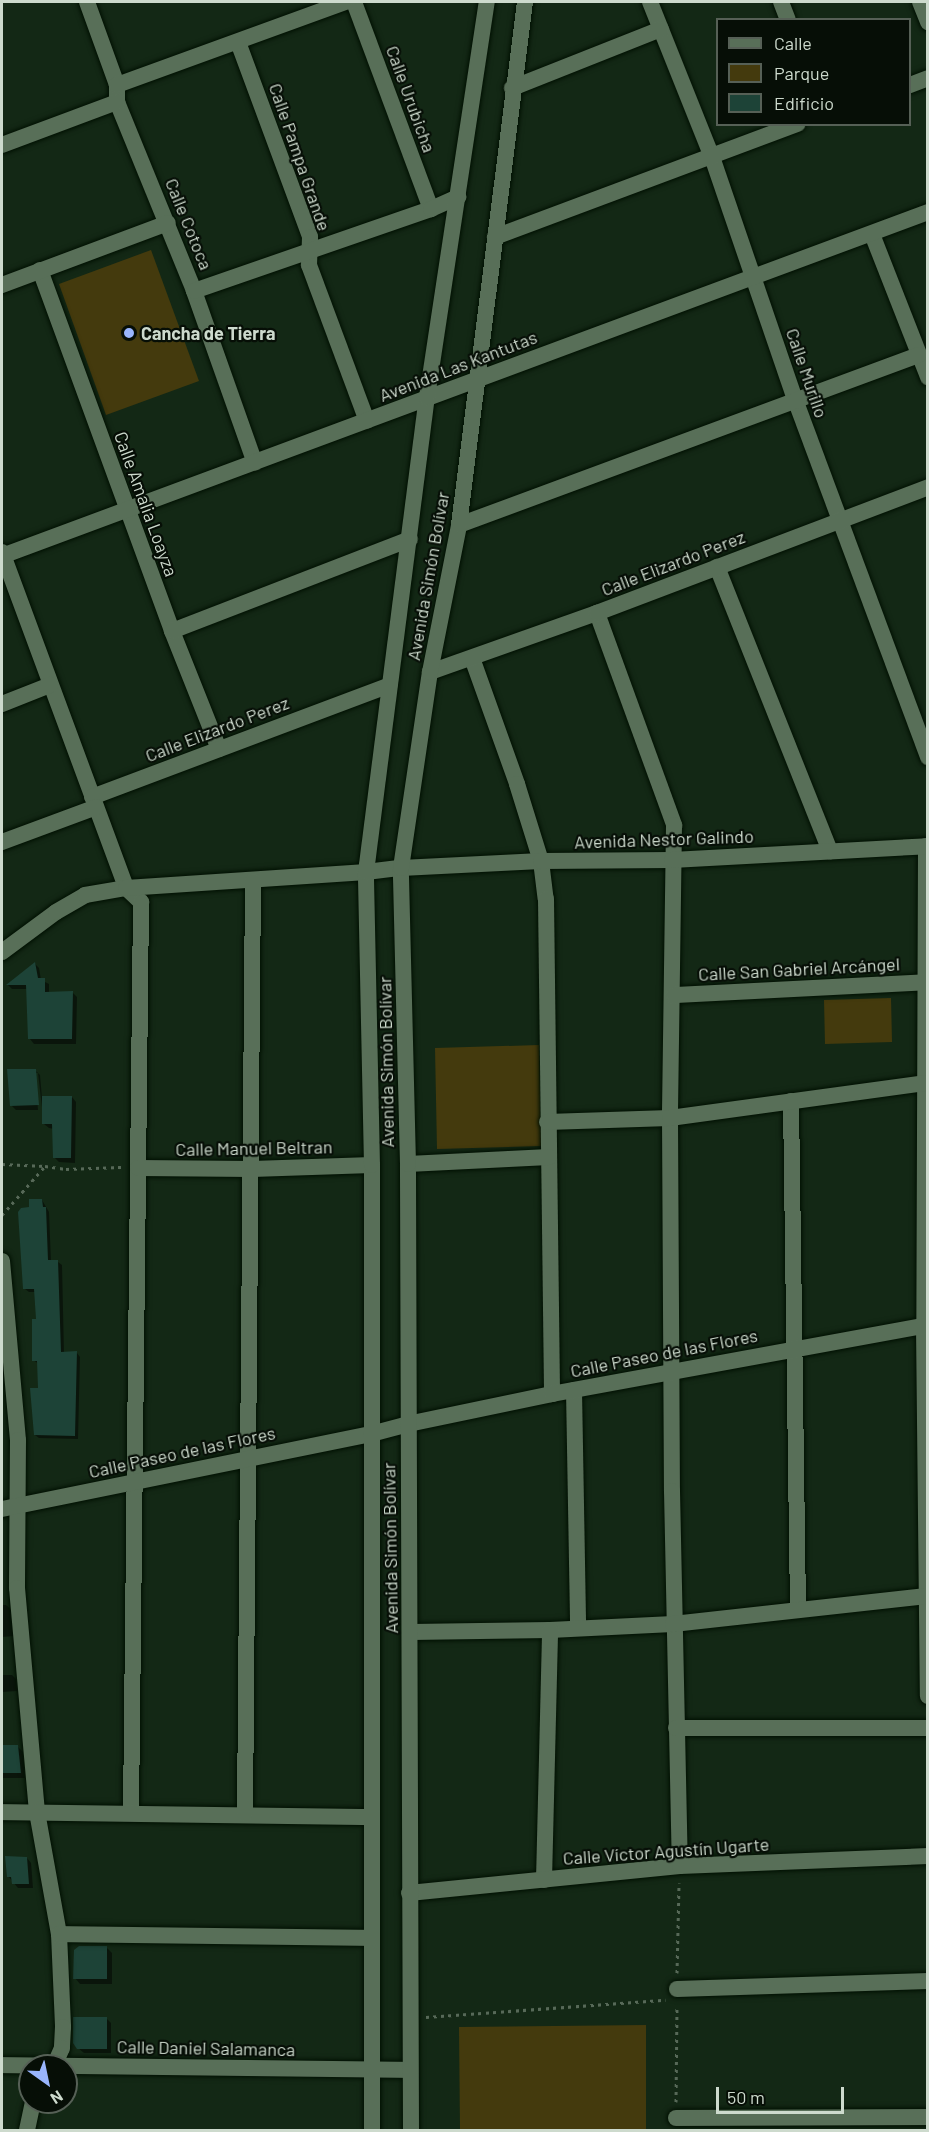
<!DOCTYPE html>
<meta charset="utf-8">
<style>
body{margin:0}
#map{position:relative;width:929px;height:2132px;overflow:hidden;background:#132815;font-family:Barlow,sans-serif}
div>[style]{position:absolute}
[style*='--x']{left:calc(var(--x)*1px);top:calc(var(--y)*1px);width:calc(var(--w)*1px);rotate:calc(var(--a)*1deg)}
.green>*{inset:0;background:#443a0d}
.shadow>*{inset:0;background:#0007}
.building>*{inset:0;background:#1d4337}
.path>*{height:3px;margin-top:-1.5px;transform-origin:0;background:repeating-linear-gradient(90deg,#576958 0 3px,transparent 0 7.5px)}
.roads{filter:drop-shadow(0 0 2px #011002) drop-shadow(0 0 2px #011002)}
.minor>*{height:16px;margin:-8px;padding:0 8px;transform-origin:8px;border-radius:8px;background:#586f58}
.tertiary>*{height:16px;margin:-8px;padding:0 8px;transform-origin:8px;border-radius:8px;background:#586f58}
.dots>*{width:16px;height:16px;translate:-50% -50%;box-sizing:border-box;border:3px solid #060e06;border-radius:50%}
span{translate:-50% -50%;white-space:nowrap;text-align:center;line-height:1.15;-webkit-text-stroke:4.5px #060e06;paint-order:stroke}
.street-label{font-size:18px;color:#cddacd}
.poi-label{font-size:18px;color:#cddacd;font-weight:700}
.left{translate:0 -50%;text-align:left}
.frame{position:absolute;inset:0;border:3px solid #cddacd;pointer-events:none}
.legend{position:absolute;left:716px;top:18px;width:195px;height:108px;box-sizing:border-box;background:#060e06;border:2px solid #566056;margin:0;padding:8px 10px;list-style:none;font-size:18px;color:#cddacd}
.legend li{display:flex;align-items:center;gap:12px;height:30px}
.legend b{width:30px;border:2px solid #566056}
.north{position:absolute;left:18px;top:2054px;width:60px;height:60px;box-sizing:border-box;background:#060e06;border:2px solid #566056;border-radius:50%;rotate:147deg;font-size:16px;font-weight:700;line-height:24px;text-align:center;color:#cddacd}
.north::after{content:'';display:block;margin:auto;width:21px;height:27px;background:#99b5fd;clip-path:polygon(50% 0,100% 100%,50% 72%,0 100%)}
.scale{position:absolute;left:716px;top:2087px;width:128px;height:27px;box-sizing:border-box;border:3px solid #cddacd;border-top:0;padding-left:8px;font-size:18px;line-height:21px;white-space:nowrap;color:#cddacd;-webkit-text-stroke:4px #060e06;paint-order:stroke}
</style>
<div id="map">
<div class="green">
<div style="clip-path:polygon(151px 250px,199px 381px,106px 415px,59px 284px)"></div>
<div style="clip-path:polygon(891px 998px,892px 1042px,825px 1044px,824px 1000px)"></div>
<div style="clip-path:polygon(539px 1045px,541px 1146px,437px 1149px,435px 1048px)"></div>
<div style="clip-path:polygon(646px 2025px,646px 2130px,460px 2130px,459px 2027px)"></div>
</div>
<div class="shadow">
<div style="clip-path:polygon(35px 964px,39px 968px,41px 980px,49px 984px,49px 994px,72px 992px,77px 997px,76px 1044px,34px 1044px,30px 1039px,28px 989px,12px 989px,8px 985px)"></div>
<div style="clip-path:polygon(35px 1070px,40px 1075px,42px 1098px,72px 1097px,76px 1102px,75px 1163px,59px 1162px,54px 1157px,54px 1129px,49px 1128px,44px 1124px,38px 1073px,35px 1073px,38px 1110px,16px 1110px,11px 1105px)"></div>
<div style="clip-path:polygon(42px 1200px,49px 1212px,51px 1262px,58px 1262px,62px 1265px,64px 1353px,77px 1353px,80px 1357px,78px 1439px,39px 1438px,35px 1435px,40px 1390px,39px 1364px,33px 1360px,38px 1320px,36px 1292px,29px 1292px,25px 1289px,31px 1208px)"></div>
<div style="clip-path:polygon(2px 1605px,6px 1605px,12px 1610px,14px 1636px,2px 1637px)"></div>
<div style="clip-path:polygon(2px 1675px,12px 1675px,16px 1679px,17px 1691px,2px 1692px)"></div>
<div style="clip-path:polygon(2px 1746px,17px 1746px,23px 1752px,25px 1778px,2px 1778px)"></div>
<div style="clip-path:polygon(27px 1858px,31px 1863px,33px 1888px,18px 1888px,8px 1876px)"></div>
<div style="clip-path:polygon(107px 1948px,112px 1953px,112px 1984px,80px 1984px,75px 1978px)"></div>
<div style="clip-path:polygon(106px 2018px,111px 2023px,111px 2053px,84px 2053px,78px 2048px)"></div>
</div>
<div class="building">
<div style="clip-path:polygon(35px 962px,38px 978px,45px 978px,45px 992px,73px 991px,72px 1039px,28px 1039px,26px 985px,6px 985px)"></div>
<div style="clip-path:polygon(7px 1069px,36px 1069px,39px 1105px,10px 1106px)"></div>
<div style="clip-path:polygon(42px 1096px,72px 1096px,71px 1158px,53px 1158px,52px 1124px,42px 1124px)"></div>
<div style="clip-path:polygon(29px 1199px,42px 1199px,43px 1207px,46px 1207px,48px 1260px,58px 1260px,61px 1352px,77px 1351px,75px 1436px,34px 1435px,30px 1388px,38px 1388px,37px 1361px,32px 1361px,32px 1319px,36px 1319px,34px 1289px,23px 1289px,18px 1212px,21px 1208px,29px 1207px)"></div>
<div style="clip-path:polygon(2px 1745px,18px 1745px,21px 1773px,2px 1773px)"></div>
<div style="clip-path:polygon(5px 1856px,27px 1857px,29px 1884px,12px 1884px,11px 1877px,7px 1877px)"></div>
<div style="clip-path:polygon(79px 1946px,107px 1946px,107px 1979px,73px 1979px,74px 1950px)"></div>
<div style="clip-path:polygon(73px 2017px,107px 2017px,107px 2049px,77px 2049px,73px 2043px)"></div>
</div>
<div class="path">
<div style="--x:2;--y:1164;--w:43;--a:2.7"></div>
<div style="--x:2;--y:1215;--w:65;--a:-48.7"></div>
<div style="--x:45;--y:1166;--w:21;--a:8"></div>
<div style="--x:66;--y:1169;--w:55;--a:-2.1"></div>
<div style="--x:677;--y:1973;--w:90;--a:-88.7"></div>
<div style="--x:426;--y:2017;--w:240;--a:-4.1"></div>
<div style="--x:676;--y:2102;--w:96;--a:-89.4"></div>
</div>
<div class="roads">
<div class="minor">
<div style="--x:87;--y:2;--w:88;--a:70.1"></div>
<div style="--x:117;--y:85;--w:17;--a:90"></div>
<div style="--x:117;--y:102;--w:204;--a:67.8"></div>
<div style="--x:194;--y:291;--w:182;--a:70.5"></div>
<div style="--x:354;--y:2;--w:221;--a:69.6"></div>
<div style="--x:650;--y:2;--w:167;--a:68.2"></div>
<div style="--x:712;--y:157;--w:259;--a:71.1"></div>
<div style="--x:796;--y:402;--w:379;--a:69.6"></div>
<div style="--x:781;--y:2;--w:19;--a:69"></div>
<div style="--x:920;--y:2;--w:22;--a:68"></div>
<div style="--x:238;--y:42;--w:208;--a:69.7"></div>
<div style="--x:310;--y:237;--w:28;--a:92"></div>
<div style="--x:309;--y:265;--w:166;--a:69.6"></div>
<div style="--x:117;--y:85;--w:243;--a:-20"></div>
<div style="--x:910;--y:85;--w:19;--a:-21"></div>
<div style="--x:512;--y:88;--w:160;--a:-21.6"></div>
<div style="--x:2;--y:145;--w:123;--a:-20.5"></div>
<div style="--x:872;--y:234;--w:154;--a:68.6"></div>
<div style="--x:495;--y:237;--w:323;--a:-20.5"></div>
<div style="--x:40;--y:270;--w:384;--a:69.9"></div>
<div style="--x:172;--y:631;--w:127;--a:68.3"></div>
<div style="--x:2;--y:285;--w:177;--a:-20.5"></div>
<div style="--x:194;--y:291;--w:251;--a:-19.1"></div>
<div style="--x:431;--y:209;--w:30;--a:-24"></div>
<div style="--x:459;--y:525;--w:490;--a:-20.3"></div>
<div style="--x:2;--y:552;--w:358;--a:69.7"></div>
<div style="--x:126;--y:888;--w:21;--a:43"></div>
<div style="--x:141;--y:902;--w:911;--a:90.63"></div>
<div style="--x:2;--y:556;--w:988;--a:-20.38"></div>
<div style="--x:717;--y:567;--w:306;--a:68.3"></div>
<div style="--x:597;--y:613;--w:226;--a:70"></div>
<div style="--x:674;--y:825;--w:293;--a:90.8"></div>
<div style="--x:670;--y:1118;--w:373;--a:89.7"></div>
<div style="--x:672;--y:1491;--w:375;--a:88.8"></div>
<div style="--x:172;--y:631;--w:255;--a:-21.1"></div>
<div style="--x:472;--y:658;--w:134;--a:70.3"></div>
<div style="--x:517;--y:784;--w:81;--a:72.7"></div>
<div style="--x:541;--y:861;--w:38;--a:83"></div>
<div style="--x:546;--y:899;--w:495;--a:89.3"></div>
<div style="--x:430;--y:672;--w:177;--a:-19.5"></div>
<div style="--x:597;--y:613;--w:354;--a:-20.8"></div>
<div style="--x:2;--y:704;--w:52;--a:-21.6"></div>
<div style="--x:92;--y:797;--w:318;--a:-20.6"></div>
<div style="--x:2;--y:842;--w:100;--a:-20.4"></div>
<div style="--x:926;--y:846;--w:480;--a:90.2"></div>
<div style="--x:924;--y:1326;--w:370;--a:89.4"></div>
<div style="--x:401;--y:868;--w:140;--a:-2.9"></div>
<div style="--x:541;--y:861;--w:131;--a:-0.4"></div>
<div style="--x:672;--y:860;--w:256;--a:-3.1"></div>
<div style="--x:2;--y:952;--w:67;--a:-36.5"></div>
<div style="--x:56;--y:912;--w:34;--a:-30"></div>
<div style="--x:85;--y:895;--w:42;--a:-9.7"></div>
<div style="--x:126;--y:888;--w:241;--a:-3.8"></div>
<div style="--x:674;--y:995;--w:254;--a:-2.9"></div>
<div style="--x:791;--y:1101;--w:509;--a:89.21"></div>
<div style="--x:547;--y:1122;--w:123;--a:-1.9"></div>
<div style="--x:670;--y:1118;--w:257;--a:-7.8"></div>
<div style="--x:408;--y:1164;--w:141;--a:-2.8"></div>
<div style="--x:138;--y:1168;--w:114;--a:0.5"></div>
<div style="--x:252;--y:1169;--w:120;--a:-1.9"></div>
<div style="--x:2;--y:1261;--w:180;--a:84.9"></div>
<div style="--x:18;--y:1440;--w:148;--a:90.4"></div>
<div style="--x:17;--y:1588;--w:225;--a:84.9"></div>
<div style="--x:37;--y:1812;--w:124;--a:79.8"></div>
<div style="--x:59;--y:1934;--w:93;--a:87.5"></div>
<div style="--x:63;--y:2027;--w:21;--a:93"></div>
<div style="--x:62;--y:2048;--w:20;--a:114"></div>
<div style="--x:574;--y:1390;--w:238;--a:89"></div>
<div style="--x:411;--y:1632;--w:139;--a:-0.8"></div>
<div style="--x:550;--y:1630;--w:123;--a:-2.8"></div>
<div style="--x:673;--y:1624;--w:257;--a:-6.3"></div>
<div style="--x:676;--y:1728;--w:252;--a:0"></div>
<div style="--x:2;--y:1812;--w:370;--a:0.8"></div>
<div style="--x:245;--y:1814;--w:933;--a:-89.51"></div>
<div style="--x:544;--y:1880;--w:250;--a:-88.6"></div>
<div style="--x:409;--y:1893;--w:272;--a:-5.7"></div>
<div style="--x:680;--y:1866;--w:248;--a:-2.3"></div>
<div style="--x:59;--y:1934;--w:311;--a:0.7"></div>
<div style="--x:677;--y:1989;--w:251;--a:-1.8"></div>
<div style="--x:676;--y:2118;--w:252;--a:-0.2"></div>
<div style="--x:27;--y:2130;--w:29;--a:-78"></div>
</div>
<div class="tertiary">
<div style="--x:366;--y:872;--w:35;--a:-7"></div>
<div style="--x:2;--y:1509;--w:377;--a:-11.5"></div>
<div style="--x:371;--y:1434;--w:38;--a:-15"></div>
<div style="--x:408;--y:1424;--w:147;--a:-11.8"></div>
<div style="--x:552;--y:1394;--w:382;--a:-10.4"></div>
<div style="--x:2;--y:2065;--w:407;--a:0.7"></div>
<div style="--x:372;--y:2130;--w:965;--a:-90"></div>
<div style="--x:372;--y:1165;--w:293;--a:-91.2"></div>
<div style="--x:366;--y:872;--w:479;--a:-82.7"></div>
<div style="--x:427;--y:397;--w:400;--a:-81.4"></div>
<div style="--x:411;--y:2130;--w:966;--a:-90.18"></div>
<div style="--x:408;--y:1164;--w:296;--a:-91.4"></div>
<div style="--x:401;--y:868;--w:198;--a:-81.6"></div>
<div style="--x:430;--y:672;--w:150;--a:-78.8"></div>
<div style="--x:459;--y:525;--w:527;--a:-82.81"></div>
</div>
</div>
<div class="dots">
<div style="left:129px;top:333px;background:#99b5fd"></div>
</div>
<div class="street-label">
<span style="left:411px;top:99px;rotate:70deg">Calle Urubicha</span>
<span style="left:300px;top:157px;rotate:71deg">Calle Pampa Grande</span>
<span style="left:189px;top:224px;rotate:68deg">Calle Cotoca</span>
<span style="left:458px;top:366px;rotate:-21deg">Avenida Las Kantutas</span>
<span style="left:807px;top:373px;rotate:71deg">Calle Murillo</span>
<span style="left:146px;top:504px;rotate:70deg">Calle Amalia Loayza</span>
<span style="left:673px;top:563px;rotate:-21deg">Calle Elizardo Perez</span>
<span style="left:428px;top:576px;rotate:-80deg">Avenida Simón Bolívar</span>
<span style="left:217px;top:729px;rotate:-21deg">Calle Elizardo Perez</span>
<span style="left:664px;top:839px;rotate:-2deg">Avenida Nestor Galindo</span>
<span style="left:799px;top:969px;rotate:-3deg">Calle San Gabriel Arcángel</span>
<span style="left:386px;top:1062px;rotate:-91deg">Avenida Simón Bolívar</span>
<span style="left:254px;top:1148px;rotate:-1deg">Calle Manuel Beltran</span>
<span style="left:664px;top:1353px;rotate:-11deg">Calle Paseo de las Flores</span>
<span style="left:182px;top:1452px;rotate:-12deg">Calle Paseo de las Flores</span>
<span style="left:390px;top:1548px;rotate:-91deg">Avenida Simón Bolívar</span>
<span style="left:666px;top:1851px;rotate:-4deg">Calle Víctor Agustín Ugarte</span>
<span style="left:206px;top:2048px;rotate:1deg">Calle Daniel Salamanca</span>
</div>
<div class="poi-label">
<span class="left" style="left:141px;top:333px">Cancha de Tierra</span>
</div>
<div class="frame"></div>
<ul class="legend">
<li><b style="height:8px;background:#586f58"></b>Calle</li>
<li><b style="height:16px;background:#443a0d"></b>Parque</li>
<li><b style="height:16px;background:#1d4337"></b>Edificio</li>
</ul>
<div class="north">N</div>
<div class="scale">50 m</div>
</div>
